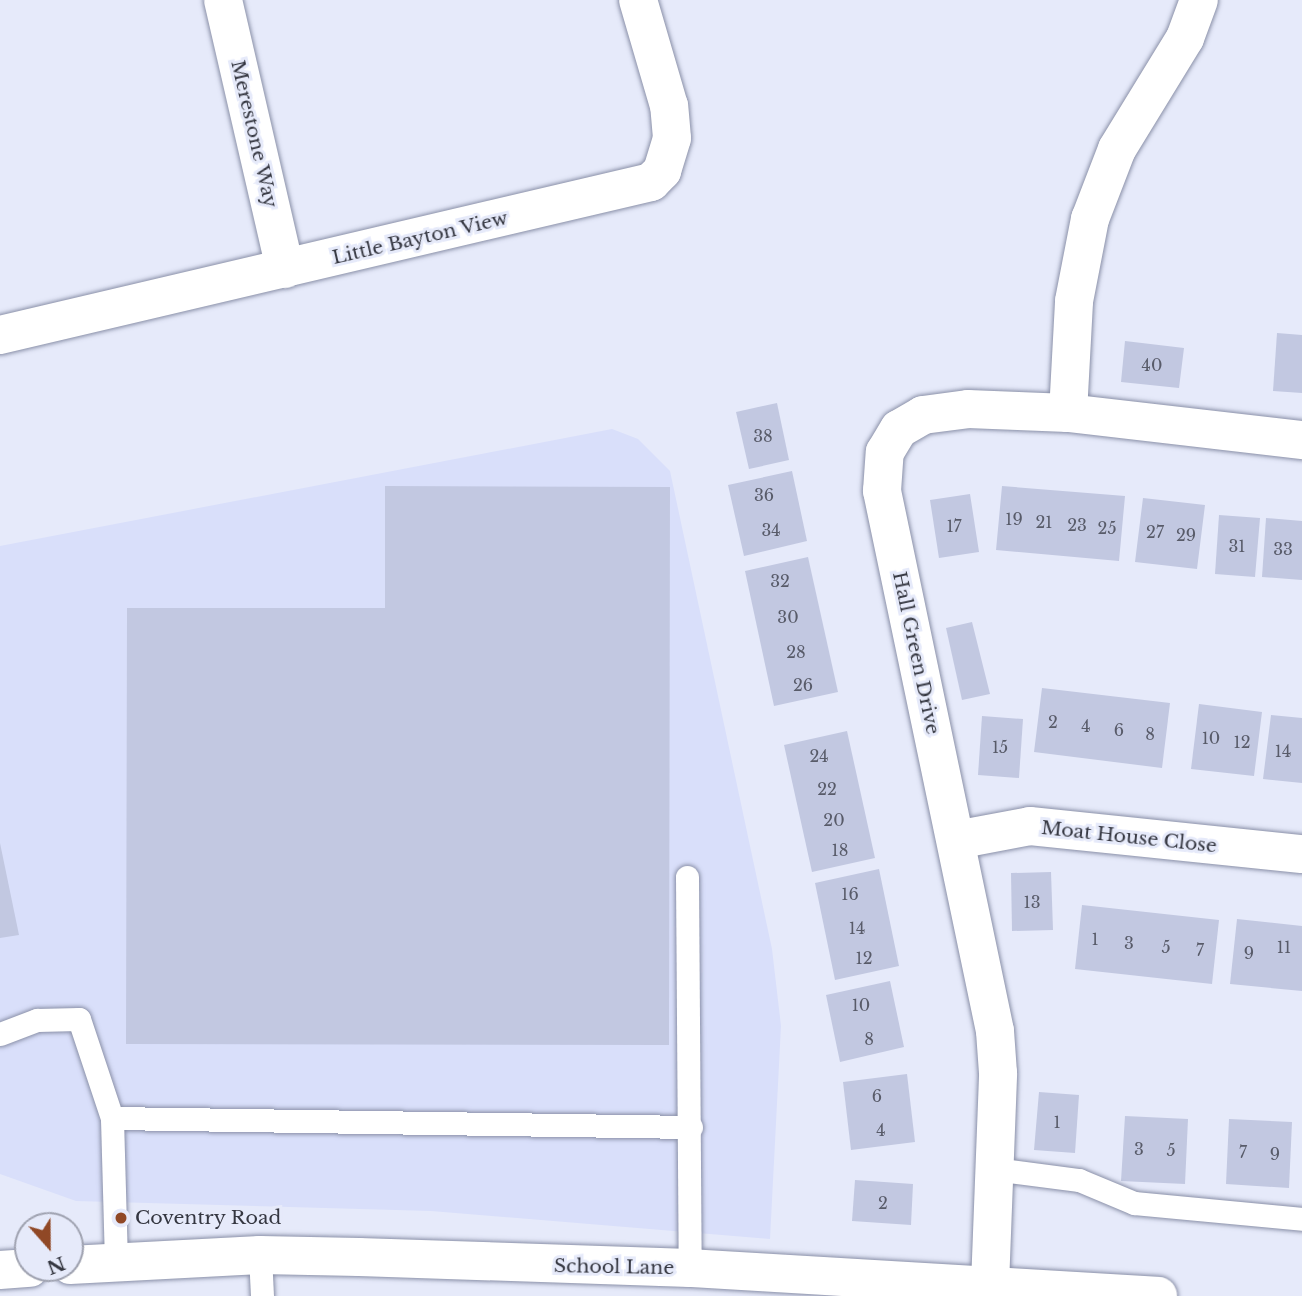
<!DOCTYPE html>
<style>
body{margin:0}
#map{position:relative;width:1302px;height:1296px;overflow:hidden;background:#e6eafa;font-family:"Libre Baskerville",serif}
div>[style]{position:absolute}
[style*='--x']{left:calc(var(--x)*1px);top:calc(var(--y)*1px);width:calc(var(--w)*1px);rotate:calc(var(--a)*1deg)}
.built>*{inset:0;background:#d9dffa}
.building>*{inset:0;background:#c2c8e1}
.roads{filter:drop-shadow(0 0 2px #8a90a8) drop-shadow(0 0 2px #8a90a8)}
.service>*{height:23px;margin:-11.5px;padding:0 11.5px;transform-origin:11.5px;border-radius:11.5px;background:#fff}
.minor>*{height:38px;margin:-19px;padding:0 19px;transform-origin:19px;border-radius:19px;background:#fff}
.tertiary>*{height:38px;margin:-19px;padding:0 19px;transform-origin:19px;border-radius:19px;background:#fff}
.dots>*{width:19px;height:19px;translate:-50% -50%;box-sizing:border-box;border:4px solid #e6eafa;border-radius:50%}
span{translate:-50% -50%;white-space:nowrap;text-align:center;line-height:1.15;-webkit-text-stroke:6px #e6eafa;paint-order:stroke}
.number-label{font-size:16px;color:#585b69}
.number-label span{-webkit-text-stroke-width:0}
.street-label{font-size:19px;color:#353741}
.poi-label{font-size:19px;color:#353741}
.left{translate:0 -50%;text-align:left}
.north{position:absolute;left:14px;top:1212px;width:70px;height:70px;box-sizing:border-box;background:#e6eafa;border:2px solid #9fa2b0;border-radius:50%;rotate:159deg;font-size:19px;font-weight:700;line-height:28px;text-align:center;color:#353741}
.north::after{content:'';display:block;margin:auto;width:24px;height:32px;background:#904826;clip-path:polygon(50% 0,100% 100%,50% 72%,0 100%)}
</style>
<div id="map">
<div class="built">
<div style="clip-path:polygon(612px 429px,638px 439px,670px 471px,772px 949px,781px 1026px,770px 1239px,431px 1211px,76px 1201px,0 1174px,0 546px)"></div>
</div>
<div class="building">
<div style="clip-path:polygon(1277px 333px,1302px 335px,1302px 393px,1273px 391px)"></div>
<div style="clip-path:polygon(1125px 341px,1184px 348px,1179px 388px,1121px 382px)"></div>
<div style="clip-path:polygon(777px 403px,789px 460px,749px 469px,736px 412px)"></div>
<div style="clip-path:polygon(792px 471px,807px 541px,744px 556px,728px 485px)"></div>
<div style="clip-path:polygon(385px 486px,670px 487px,669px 1045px,126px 1044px,127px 608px,385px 608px)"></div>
<div style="clip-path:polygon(1002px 486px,1125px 496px,1119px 561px,996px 550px)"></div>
<div style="clip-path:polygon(970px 494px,979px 552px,939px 558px,930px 500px)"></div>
<div style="clip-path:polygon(1143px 498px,1205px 505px,1197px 569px,1135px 562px)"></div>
<div style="clip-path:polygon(1219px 515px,1260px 518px,1255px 577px,1215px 574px)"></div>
<div style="clip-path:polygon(1266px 518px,1302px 521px,1302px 580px,1262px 577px)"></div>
<div style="clip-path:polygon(808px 557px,838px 692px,774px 706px,745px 571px)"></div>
<div style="clip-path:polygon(972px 622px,990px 694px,962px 700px,946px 628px)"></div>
<div style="clip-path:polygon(1042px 688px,1170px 703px,1162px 768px,1034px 752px)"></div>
<div style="clip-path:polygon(1199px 704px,1262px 712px,1254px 776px,1191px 769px)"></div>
<div style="clip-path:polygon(1271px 715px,1302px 718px,1302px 783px,1263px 779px)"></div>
<div style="clip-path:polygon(982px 716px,1023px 719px,1019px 778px,978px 775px)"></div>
<div style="clip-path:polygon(847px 731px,875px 858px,812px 872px,784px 745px)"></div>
<div style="clip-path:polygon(0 843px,19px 935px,0 938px)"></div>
<div style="clip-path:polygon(879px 869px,899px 966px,835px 980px,815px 883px)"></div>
<div style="clip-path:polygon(1051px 872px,1053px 930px,1012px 931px,1011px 873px)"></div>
<div style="clip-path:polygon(1082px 905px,1219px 920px,1212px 984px,1075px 969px)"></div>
<div style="clip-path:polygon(1237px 919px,1302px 926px,1302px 991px,1230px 984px)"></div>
<div style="clip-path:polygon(890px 981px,904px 1047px,840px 1062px,826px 995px)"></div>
<div style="clip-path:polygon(907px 1074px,915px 1142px,851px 1150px,843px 1082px)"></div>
<div style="clip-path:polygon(1039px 1092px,1079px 1095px,1075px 1153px,1034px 1150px)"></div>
<div style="clip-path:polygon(1125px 1116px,1188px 1119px,1185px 1184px,1121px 1181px)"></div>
<div style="clip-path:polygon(1229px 1119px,1292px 1122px,1289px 1188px,1226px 1184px)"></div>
<div style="clip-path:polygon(855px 1180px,913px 1184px,911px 1225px,852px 1221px)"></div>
</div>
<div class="roads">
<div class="service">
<div style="--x:687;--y:877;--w:391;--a:89.6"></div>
<div style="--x:0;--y:1034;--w:40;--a:-21"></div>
<div style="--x:37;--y:1020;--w:42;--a:-1.4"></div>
<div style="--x:79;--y:1019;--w:104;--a:71.6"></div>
<div style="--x:994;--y:1169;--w:86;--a:7.4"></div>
<div style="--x:1079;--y:1180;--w:60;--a:22.7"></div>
<div style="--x:1134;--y:1203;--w:169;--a:5.4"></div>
<div style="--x:260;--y:1255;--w:41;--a:87.2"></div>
<div style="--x:116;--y:1262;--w:144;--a:-91.6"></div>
<div style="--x:112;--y:1118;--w:579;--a:0.89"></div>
</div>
<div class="minor">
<div style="--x:223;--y:0;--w:276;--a:77"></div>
<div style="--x:0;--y:335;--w:669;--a:-13.23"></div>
<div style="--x:651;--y:182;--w:16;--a:-45"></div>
<div style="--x:662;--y:171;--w:34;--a:-73"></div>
<div style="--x:672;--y:138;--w:32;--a:-95"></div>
<div style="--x:669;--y:106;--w:110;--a:-106.3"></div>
<div style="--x:1068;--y:413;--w:112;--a:-86.9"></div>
<div style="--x:1074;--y:301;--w:84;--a:-79"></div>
<div style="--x:1090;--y:219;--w:75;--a:-68.9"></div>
<div style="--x:1117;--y:149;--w:130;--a:-58.5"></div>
<div style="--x:1185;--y:38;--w:40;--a:-69.8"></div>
<div style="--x:956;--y:840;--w:75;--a:-10.7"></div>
<div style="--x:1030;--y:826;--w:273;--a:5.9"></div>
<div style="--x:990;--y:1285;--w:212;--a:-87.8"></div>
<div style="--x:998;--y:1073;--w:42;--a:-94.1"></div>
<div style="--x:995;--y:1031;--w:552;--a:-101.82"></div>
<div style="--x:882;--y:491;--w:39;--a:-86"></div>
<div style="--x:885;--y:452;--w:27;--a:-59"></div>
<div style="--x:899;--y:429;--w:28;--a:-30"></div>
<div style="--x:923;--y:415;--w:45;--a:-7.6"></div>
<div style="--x:968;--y:409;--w:100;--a:2.3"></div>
<div style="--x:1068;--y:413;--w:236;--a:6.6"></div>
</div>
<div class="tertiary">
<div style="--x:70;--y:1265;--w:190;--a:-3"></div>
<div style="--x:260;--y:1255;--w:99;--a:1.2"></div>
<div style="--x:359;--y:1257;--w:331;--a:1.9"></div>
<div style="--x:690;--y:1268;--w:469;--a:3.4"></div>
<div style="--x:0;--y:1270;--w:30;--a:-4"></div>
</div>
</div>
<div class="dots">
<div style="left:121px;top:1218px;background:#904826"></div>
</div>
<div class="number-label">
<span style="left:1152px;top:365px">40</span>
<span style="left:763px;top:436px">38</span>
<span style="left:764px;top:495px">36</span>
<span style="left:1014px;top:519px">19</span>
<span style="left:1044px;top:522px">21</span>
<span style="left:1077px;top:525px">23</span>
<span style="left:954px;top:526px">17</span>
<span style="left:1107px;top:528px">25</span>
<span style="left:771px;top:530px">34</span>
<span style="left:1155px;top:532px">27</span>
<span style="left:1186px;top:535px">29</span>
<span style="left:1237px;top:546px">31</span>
<span style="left:1283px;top:549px">33</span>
<span style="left:780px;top:581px">32</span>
<span style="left:788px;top:617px">30</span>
<span style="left:796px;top:652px">28</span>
<span style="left:803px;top:685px">26</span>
<span style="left:1053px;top:722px">2</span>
<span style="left:1086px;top:726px">4</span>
<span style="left:1119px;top:730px">6</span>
<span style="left:1150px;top:734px">8</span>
<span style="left:1211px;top:738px">10</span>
<span style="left:1242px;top:742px">12</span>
<span style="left:1000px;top:747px">15</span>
<span style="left:1283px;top:751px">14</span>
<span style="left:819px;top:756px">24</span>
<span style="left:827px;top:789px">22</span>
<span style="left:834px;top:820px">20</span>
<span style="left:840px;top:850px">18</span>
<span style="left:850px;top:894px">16</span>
<span style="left:1032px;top:902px">13</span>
<span style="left:857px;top:928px">14</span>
<span style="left:1095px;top:939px">1</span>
<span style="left:1129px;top:943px">3</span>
<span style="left:1166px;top:947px">5</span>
<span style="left:1284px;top:947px">11</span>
<span style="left:1200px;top:950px">7</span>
<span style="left:1249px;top:953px">9</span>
<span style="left:864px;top:958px">12</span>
<span style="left:861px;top:1005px">10</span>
<span style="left:869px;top:1039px">8</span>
<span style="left:877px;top:1096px">6</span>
<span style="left:1057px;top:1122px">1</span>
<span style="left:881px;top:1130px">4</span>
<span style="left:1139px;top:1149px">3</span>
<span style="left:1171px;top:1150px">5</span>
<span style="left:1243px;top:1152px">7</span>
<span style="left:1275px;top:1154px">9</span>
<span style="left:883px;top:1203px">2</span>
</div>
<div class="street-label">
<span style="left:254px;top:134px;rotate:77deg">Merestone Way</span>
<span style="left:420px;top:238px;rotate:-13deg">Little Bayton View</span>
<span style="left:916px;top:653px;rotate:78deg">Hall Green Drive</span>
<span style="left:1129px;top:837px;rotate:6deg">Moat House Close</span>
<span style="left:614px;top:1267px;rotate:1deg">School Lane</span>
</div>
<div class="poi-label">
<span class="left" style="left:135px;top:1218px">Coventry Road</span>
</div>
<div class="north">N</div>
</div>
